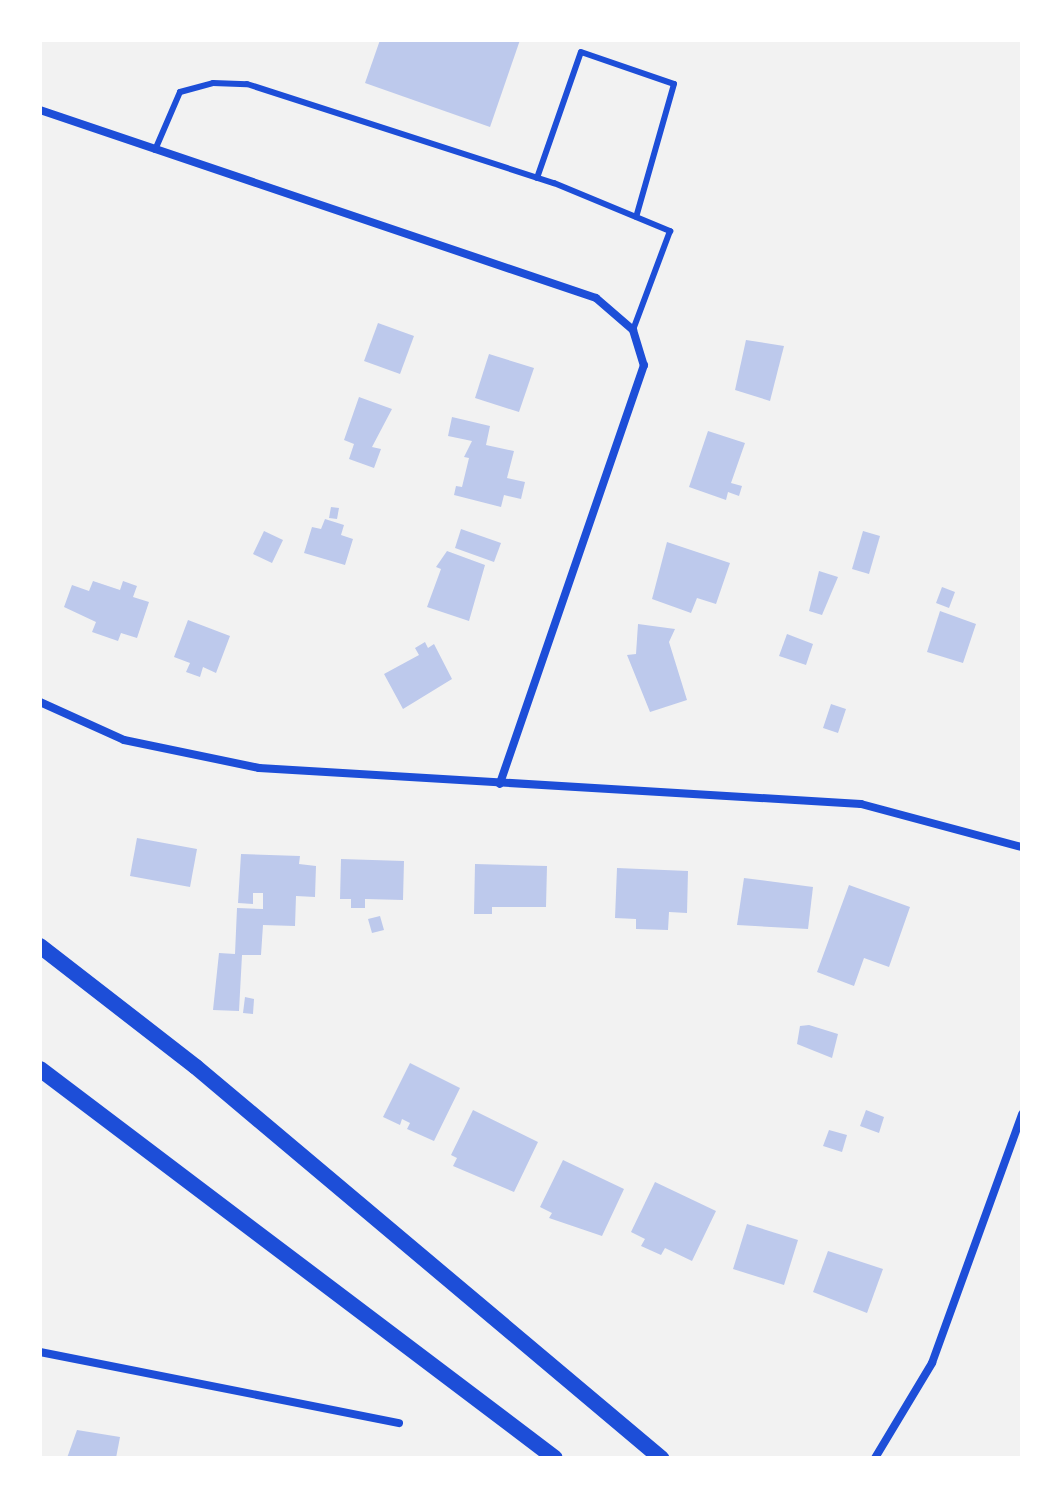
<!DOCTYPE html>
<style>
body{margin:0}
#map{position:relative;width:1062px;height:1498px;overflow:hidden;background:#f2f2f2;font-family:"Asap Condensed",sans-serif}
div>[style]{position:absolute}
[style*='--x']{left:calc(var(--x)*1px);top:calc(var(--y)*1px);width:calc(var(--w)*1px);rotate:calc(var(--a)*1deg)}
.building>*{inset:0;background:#bdc9ec}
.service>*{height:6px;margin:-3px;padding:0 3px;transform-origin:3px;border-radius:3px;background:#1d4ed8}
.minor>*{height:8px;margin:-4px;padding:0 4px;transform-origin:4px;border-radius:4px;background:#1d4ed8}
.secondary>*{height:16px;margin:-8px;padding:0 8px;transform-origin:8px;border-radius:8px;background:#1d4ed8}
span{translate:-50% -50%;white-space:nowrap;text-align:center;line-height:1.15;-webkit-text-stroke:7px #fff;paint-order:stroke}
.frame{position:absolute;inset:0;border:42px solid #fff;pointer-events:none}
</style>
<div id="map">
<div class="building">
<div style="clip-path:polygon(380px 40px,520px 40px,490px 127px,365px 83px)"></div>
<div style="clip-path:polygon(378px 323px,414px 336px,400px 374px,364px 361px)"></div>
<div style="clip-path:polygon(746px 340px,784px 346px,770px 401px,735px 390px)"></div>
<div style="clip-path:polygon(489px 354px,534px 368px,519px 412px,475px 398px)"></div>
<div style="clip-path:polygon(359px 397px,392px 409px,372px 447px,381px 449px,374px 468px,349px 459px,354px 444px,344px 440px)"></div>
<div style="clip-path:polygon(452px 417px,490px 426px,486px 445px,514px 451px,507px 478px,525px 482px,521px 499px,504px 495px,501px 507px,454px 495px,456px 486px,462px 487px,469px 458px,464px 457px,472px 441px,448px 436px)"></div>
<div style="clip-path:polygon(708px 431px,745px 443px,731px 483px,742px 486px,739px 496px,728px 492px,726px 500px,689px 487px)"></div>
<div style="clip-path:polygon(331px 507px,339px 508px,337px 519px,329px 518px)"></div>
<div style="clip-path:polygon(325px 519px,344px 525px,341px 535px,353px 539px,345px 565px,304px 553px,312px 527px,321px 529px)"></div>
<div style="clip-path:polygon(461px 529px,501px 543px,494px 562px,455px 548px)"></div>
<div style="clip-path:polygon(264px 531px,283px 540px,272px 563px,253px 554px)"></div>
<div style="clip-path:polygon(863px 531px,880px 536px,869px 574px,852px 569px)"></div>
<div style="clip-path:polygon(667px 542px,730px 563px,716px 604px,697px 598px,691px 613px,652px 599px)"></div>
<div style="clip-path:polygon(447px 551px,485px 565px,469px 621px,427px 607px,441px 569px,436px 567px)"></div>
<div style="clip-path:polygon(819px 571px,838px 577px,822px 615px,809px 611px)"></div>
<div style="clip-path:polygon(93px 581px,120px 590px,123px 581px,137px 586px,133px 597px,149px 602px,137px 638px,121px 633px,118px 641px,92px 632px,96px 622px,64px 607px,72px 585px,89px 591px)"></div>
<div style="clip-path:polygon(942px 587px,955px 592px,949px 608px,936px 603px)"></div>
<div style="clip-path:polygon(940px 611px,976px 624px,963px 663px,927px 652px)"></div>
<div style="clip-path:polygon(188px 620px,230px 636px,216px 673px,203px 667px,200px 677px,186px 672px,190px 663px,174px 657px)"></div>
<div style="clip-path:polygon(638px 624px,675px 629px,669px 642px,687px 700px,650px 712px,627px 655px,636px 654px)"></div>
<div style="clip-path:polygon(787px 634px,813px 644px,806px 665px,779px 656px)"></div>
<div style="clip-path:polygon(425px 642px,428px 648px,434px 644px,452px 679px,403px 709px,384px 674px,419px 655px,415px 648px)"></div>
<div style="clip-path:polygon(831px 704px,846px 709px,838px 733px,823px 728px)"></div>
<div style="clip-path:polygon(137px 838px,197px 849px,190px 887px,130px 876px)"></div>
<div style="clip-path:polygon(241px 854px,300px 856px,299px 864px,316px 866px,315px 897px,296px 896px,295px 926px,263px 925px,261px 955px,242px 955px,239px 1011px,213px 1010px,219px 953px,235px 954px,237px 908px,263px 909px,263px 893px,253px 893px,253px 904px,238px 903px)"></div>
<div style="clip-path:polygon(341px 859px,404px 861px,403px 900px,365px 899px,365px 908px,351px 908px,351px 899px,340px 899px)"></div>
<div style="clip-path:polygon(475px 864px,547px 866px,546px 907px,492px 907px,492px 914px,474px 914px)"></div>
<div style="clip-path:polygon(617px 868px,688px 871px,687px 913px,669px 912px,668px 930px,636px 929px,636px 919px,615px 918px)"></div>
<div style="clip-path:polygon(744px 878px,813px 887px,808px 929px,737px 925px)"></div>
<div style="clip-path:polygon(849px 885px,910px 907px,889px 967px,864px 958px,854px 986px,817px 972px)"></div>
<div style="clip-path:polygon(380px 916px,384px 930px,372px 933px,368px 919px)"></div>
<div style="clip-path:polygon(245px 997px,254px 999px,253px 1014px,243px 1013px)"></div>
<div style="clip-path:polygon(809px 1025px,838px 1034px,832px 1058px,797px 1044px,800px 1026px)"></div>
<div style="clip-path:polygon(410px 1063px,460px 1088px,434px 1141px,407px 1129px,410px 1123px,402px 1119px,400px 1125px,383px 1117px)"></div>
<div style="clip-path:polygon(473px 1110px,538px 1142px,514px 1192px,453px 1166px,457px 1158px,451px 1155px)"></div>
<div style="clip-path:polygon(866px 1110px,884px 1117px,879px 1133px,860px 1126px)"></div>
<div style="clip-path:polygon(829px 1130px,847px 1135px,842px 1152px,823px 1146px)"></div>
<div style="clip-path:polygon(563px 1160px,624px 1189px,602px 1236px,549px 1218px,552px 1213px,540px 1207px)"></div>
<div style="clip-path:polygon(655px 1182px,716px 1211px,692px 1261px,665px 1248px,661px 1255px,641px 1246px,645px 1239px,631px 1232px)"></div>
<div style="clip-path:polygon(747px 1224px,798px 1240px,784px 1285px,733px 1269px)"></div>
<div style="clip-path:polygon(828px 1251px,883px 1269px,867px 1313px,813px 1292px)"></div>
<div style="clip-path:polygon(77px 1430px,120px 1437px,116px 1458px,67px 1458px)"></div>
</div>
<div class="service">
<div style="--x:155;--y:150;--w:63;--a:-66.7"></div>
<div style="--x:180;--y:92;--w:34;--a:-15"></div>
<div style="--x:213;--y:83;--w:34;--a:2"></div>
<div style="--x:247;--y:84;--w:323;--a:17.9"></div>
<div style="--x:554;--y:183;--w:126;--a:22.5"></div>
<div style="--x:670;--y:231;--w:106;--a:110.5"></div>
<div style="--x:537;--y:178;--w:133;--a:-70.8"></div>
<div style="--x:581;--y:52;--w:98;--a:19"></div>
<div style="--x:674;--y:84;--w:138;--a:105.9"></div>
</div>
<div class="minor">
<div style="--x:40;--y:110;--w:587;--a:18.68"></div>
<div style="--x:596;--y:298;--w:49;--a:40.9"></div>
<div style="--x:633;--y:330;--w:37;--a:73"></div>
<div style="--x:644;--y:365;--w:443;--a:109"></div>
<div style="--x:40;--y:702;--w:92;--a:24.3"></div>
<div style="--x:124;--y:740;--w:138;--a:11.7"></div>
<div style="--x:259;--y:768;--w:603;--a:3.42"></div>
<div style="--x:861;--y:804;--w:167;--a:15"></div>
<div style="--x:40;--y:1352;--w:366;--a:11.2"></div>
<div style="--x:875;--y:1458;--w:111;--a:-59"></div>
<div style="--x:932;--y:1363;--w:265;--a:-70.1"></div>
</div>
<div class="secondary">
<div style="--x:40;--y:946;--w:197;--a:37.8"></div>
<div style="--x:196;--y:1067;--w:608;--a:40.06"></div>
<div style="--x:40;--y:1069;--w:645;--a:37.07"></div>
</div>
<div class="frame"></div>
</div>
